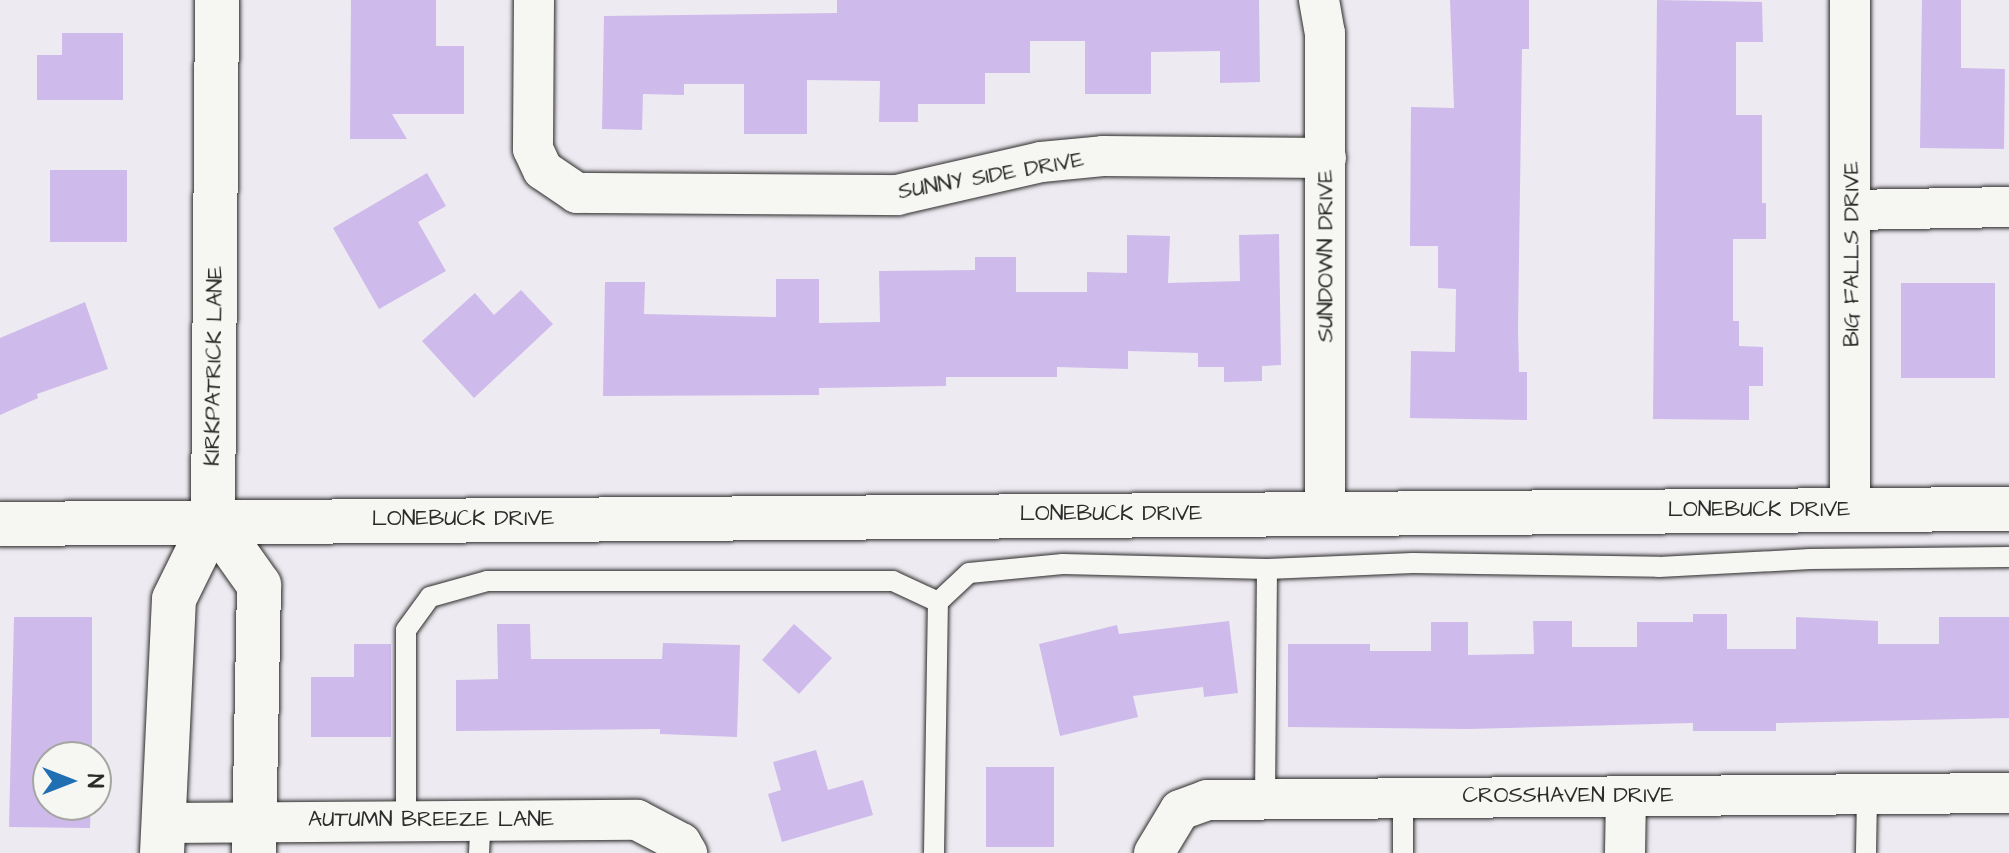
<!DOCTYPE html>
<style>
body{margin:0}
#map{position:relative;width:2009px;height:853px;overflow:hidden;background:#eeeaf1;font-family:"Architects Daughter",sans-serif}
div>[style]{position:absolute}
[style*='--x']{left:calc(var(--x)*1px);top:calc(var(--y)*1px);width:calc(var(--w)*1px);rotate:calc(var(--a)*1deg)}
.building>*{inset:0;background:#cebbeb}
.roads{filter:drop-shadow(0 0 2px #2b2b2b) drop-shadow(0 0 2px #2b2b2b)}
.service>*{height:20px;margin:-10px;padding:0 10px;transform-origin:10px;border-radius:10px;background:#f6f6f2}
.minor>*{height:40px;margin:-20px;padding:0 20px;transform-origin:20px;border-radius:20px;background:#f6f6f2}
.tertiary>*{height:44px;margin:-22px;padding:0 22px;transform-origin:22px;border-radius:22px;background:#f6f6f2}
span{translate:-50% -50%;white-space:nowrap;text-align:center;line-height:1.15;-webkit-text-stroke:7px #f6f6f2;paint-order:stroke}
.street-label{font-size:22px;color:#2b2b2b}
.north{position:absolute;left:32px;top:741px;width:80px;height:80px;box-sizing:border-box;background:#f6f6f2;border:2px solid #a5a5a2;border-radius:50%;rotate:90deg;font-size:22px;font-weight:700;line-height:32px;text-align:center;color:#2b2b2b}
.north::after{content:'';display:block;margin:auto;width:28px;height:36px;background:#1f6fb2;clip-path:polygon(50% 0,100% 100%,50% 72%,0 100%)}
</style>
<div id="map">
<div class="building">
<div style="clip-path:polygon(351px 0,436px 0,436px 46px,464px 46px,464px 114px,392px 114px,407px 139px,350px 139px)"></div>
<div style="clip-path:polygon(837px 0,1259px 0,1260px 82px,1220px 83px,1220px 51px,1151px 52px,1151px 94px,1085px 94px,1085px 41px,1030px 41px,1030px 73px,985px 73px,985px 104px,918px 104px,918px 122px,879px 122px,880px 81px,807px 80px,807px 134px,744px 134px,744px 84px,684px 84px,684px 95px,643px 94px,642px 130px,602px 129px,604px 16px,837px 13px)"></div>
<div style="clip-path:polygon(1450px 0,1529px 0,1529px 49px,1522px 49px,1518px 330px,1519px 372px,1527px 372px,1527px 420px,1410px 418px,1411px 351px,1455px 352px,1456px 289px,1438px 288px,1438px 246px,1410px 246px,1411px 107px,1454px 108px)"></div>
<div style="clip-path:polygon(1657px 0,1762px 2px,1763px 42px,1736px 42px,1736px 115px,1762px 115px,1762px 203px,1766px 203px,1766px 239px,1733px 239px,1733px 321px,1739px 321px,1739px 346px,1763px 347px,1763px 386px,1749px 386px,1749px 420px,1653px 419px)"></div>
<div style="clip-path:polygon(1922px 0,1961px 0,1961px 68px,2005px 69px,2004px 149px,1920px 148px)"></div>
<div style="clip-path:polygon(62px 33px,123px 33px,123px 100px,37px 100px,37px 55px,62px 55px)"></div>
<div style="clip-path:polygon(50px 170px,127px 170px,127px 242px,50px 242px)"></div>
<div style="clip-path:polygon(427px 173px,446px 206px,418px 222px,446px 271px,379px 309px,333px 228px)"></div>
<div style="clip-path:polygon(1279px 234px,1281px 365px,1262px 366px,1262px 381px,1224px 382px,1224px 367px,1198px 367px,1198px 353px,1128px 351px,1128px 369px,1057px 367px,1057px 377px,946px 377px,946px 386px,819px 388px,819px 395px,603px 396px,605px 282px,645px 282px,644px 314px,776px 317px,776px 279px,819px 279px,819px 323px,880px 322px,879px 271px,975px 270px,975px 257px,1016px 257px,1016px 292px,1087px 292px,1087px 272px,1127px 273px,1127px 235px,1170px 236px,1168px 283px,1240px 281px,1239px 235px)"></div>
<div style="clip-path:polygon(1901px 283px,1995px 283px,1995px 378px,1901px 378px)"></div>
<div style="clip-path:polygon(521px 290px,553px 324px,474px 398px,422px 341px,475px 293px,494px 315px)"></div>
<div style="clip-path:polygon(85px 302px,108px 369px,37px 394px,38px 398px,0 415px,0 338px)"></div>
<div style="clip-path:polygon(1693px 614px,1727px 614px,1727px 649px,1796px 649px,1796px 617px,1878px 621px,1878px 644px,1939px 644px,1939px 617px,2009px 617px,2009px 718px,1776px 723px,1776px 731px,1693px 731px,1693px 723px,1468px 729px,1288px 727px,1288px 644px,1370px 644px,1370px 651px,1431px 651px,1431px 622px,1468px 622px,1468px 655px,1534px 654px,1533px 621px,1572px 621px,1572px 647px,1637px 647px,1637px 622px,1693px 622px)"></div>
<div style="clip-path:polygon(14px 617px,92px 617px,92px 757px,48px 757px,48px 805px,91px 805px,90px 828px,9px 827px)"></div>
<div style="clip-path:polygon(1229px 621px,1238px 693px,1204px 697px,1203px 687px,1133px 696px,1138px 717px,1060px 736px,1039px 644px,1117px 625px,1119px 634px)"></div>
<div style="clip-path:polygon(497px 624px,530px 624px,531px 659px,662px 659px,663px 643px,740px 645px,737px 737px,660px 734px,660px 729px,456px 731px,456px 680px,498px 679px)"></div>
<div style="clip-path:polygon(794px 624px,832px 658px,799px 694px,762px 660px)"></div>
<div style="clip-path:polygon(354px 644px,391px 644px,391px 737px,311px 737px,311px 677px,354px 677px)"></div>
<div style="clip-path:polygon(816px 750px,828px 790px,863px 780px,873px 815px,782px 842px,768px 794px,781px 790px,773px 762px)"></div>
<div style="clip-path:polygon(986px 767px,1054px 767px,1054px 847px,986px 847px)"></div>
</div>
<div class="roads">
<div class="service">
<div style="--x:1267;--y:569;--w:146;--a:-2.4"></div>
<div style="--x:1413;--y:563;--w:246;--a:0.9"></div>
<div style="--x:1659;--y:567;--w:151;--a:-3"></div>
<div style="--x:1810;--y:559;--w:199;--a:-0.6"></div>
<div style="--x:406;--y:820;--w:190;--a:-90"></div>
<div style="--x:406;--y:630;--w:41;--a:-54"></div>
<div style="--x:430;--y:597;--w:59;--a:-15.7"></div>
<div style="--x:487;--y:581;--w:406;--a:0"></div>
<div style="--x:893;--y:581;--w:50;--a:25"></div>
<div style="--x:479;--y:853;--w:33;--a:-87"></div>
<div style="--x:934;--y:853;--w:251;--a:-89.1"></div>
<div style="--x:938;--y:602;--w:42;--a:-43.1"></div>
<div style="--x:969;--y:573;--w:94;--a:-5.5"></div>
<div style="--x:1063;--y:564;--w:204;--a:1.4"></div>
<div style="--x:1267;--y:569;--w:229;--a:90.5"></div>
<div style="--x:1403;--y:853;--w:56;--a:-90"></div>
<div style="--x:1866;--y:853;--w:59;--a:-89"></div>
</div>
<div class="minor">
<div style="--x:534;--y:0;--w:149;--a:90.4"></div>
<div style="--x:533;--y:149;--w:23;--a:65"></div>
<div style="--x:543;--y:170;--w:41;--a:34.1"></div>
<div style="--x:577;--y:193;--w:320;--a:0.4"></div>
<div style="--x:897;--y:195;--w:148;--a:-12.9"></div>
<div style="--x:1041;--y:162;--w:62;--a:-5.5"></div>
<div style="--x:1103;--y:156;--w:223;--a:0.5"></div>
<div style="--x:1319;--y:0;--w:34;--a:80"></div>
<div style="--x:1325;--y:33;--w:480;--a:90"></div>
<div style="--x:1852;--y:210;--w:157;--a:-1.1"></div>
<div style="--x:1850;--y:509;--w:509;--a:-90"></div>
<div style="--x:165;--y:823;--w:472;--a:-0.4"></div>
<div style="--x:637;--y:820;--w:50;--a:27.6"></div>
<div style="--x:681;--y:843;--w:12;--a:59"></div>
<div style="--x:1154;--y:853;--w:50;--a:-58.8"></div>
<div style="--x:1180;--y:810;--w:29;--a:-20"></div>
<div style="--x:1207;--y:800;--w:802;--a:-0.5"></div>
<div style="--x:1625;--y:853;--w:57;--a:-89"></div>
</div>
<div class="tertiary">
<div style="--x:213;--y:520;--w:80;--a:54.7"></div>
<div style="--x:259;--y:585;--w:268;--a:91.1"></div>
<div style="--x:0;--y:524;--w:2009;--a:-0.43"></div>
<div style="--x:162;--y:853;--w:254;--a:-87.3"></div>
<div style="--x:174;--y:599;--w:88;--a:-63.7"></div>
<div style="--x:213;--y:520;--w:520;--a:-89.56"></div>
</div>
</div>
<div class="street-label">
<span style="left:991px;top:176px;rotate:-10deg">SUNNY SIDE DRIVE</span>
<span style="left:1852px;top:254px;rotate:-90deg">BIG FALLS DRIVE</span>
<span style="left:1326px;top:256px;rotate:-90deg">SUNDOWN DRIVE</span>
<span style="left:214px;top:366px;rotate:-89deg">KIRKPATRICK LANE</span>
<span style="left:1759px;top:510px">LONEBUCK DRIVE</span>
<span style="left:1111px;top:514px">LONEBUCK DRIVE</span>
<span style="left:463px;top:519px">LONEBUCK DRIVE</span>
<span style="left:1568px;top:796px">CROSSHAVEN DRIVE</span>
<span style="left:431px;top:820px">AUTUMN BREEZE LANE</span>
</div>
<div class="north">N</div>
</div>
